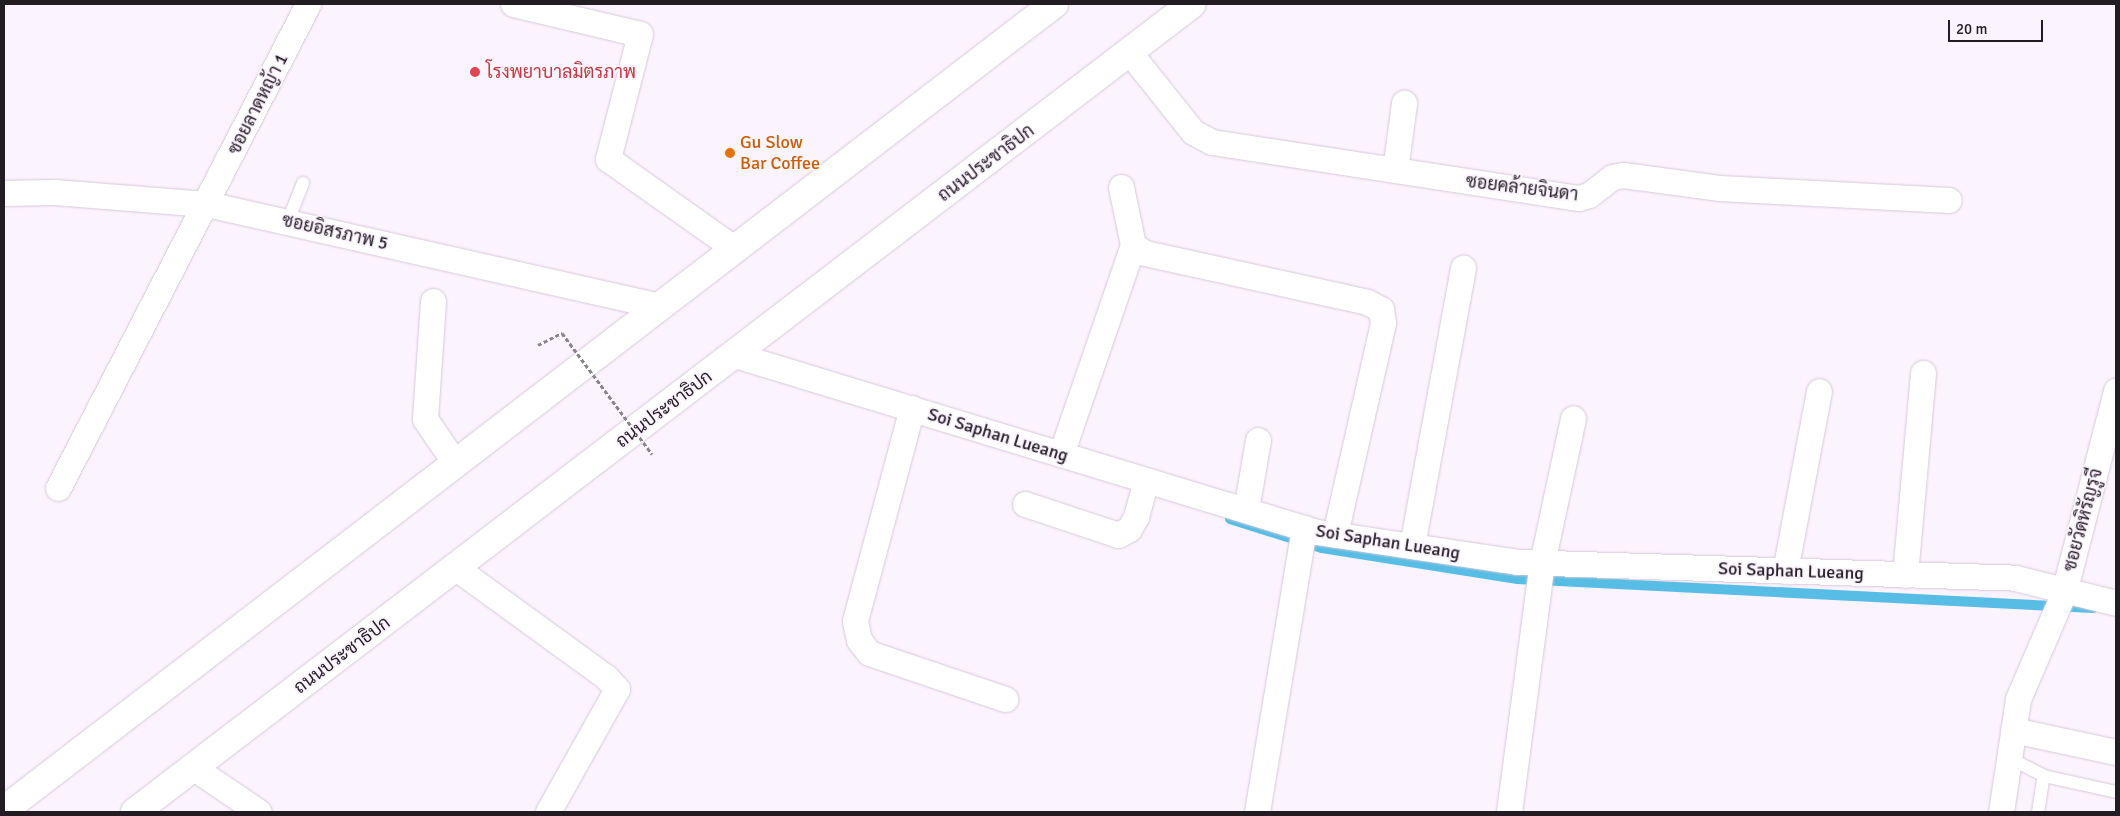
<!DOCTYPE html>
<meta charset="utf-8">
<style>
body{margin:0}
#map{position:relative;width:2120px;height:816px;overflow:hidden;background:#fbf3fd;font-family:Signika,Sarabun,sans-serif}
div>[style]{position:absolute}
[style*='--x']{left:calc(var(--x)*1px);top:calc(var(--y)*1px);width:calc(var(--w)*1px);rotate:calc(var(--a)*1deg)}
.stream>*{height:10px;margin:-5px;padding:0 5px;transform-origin:5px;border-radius:5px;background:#57bde5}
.path>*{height:3px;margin-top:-1.5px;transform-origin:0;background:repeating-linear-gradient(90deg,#89838b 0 4px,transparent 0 6.5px)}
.roads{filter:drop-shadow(0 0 1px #d6c9d9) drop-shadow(0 0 1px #d6c9d9)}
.service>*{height:12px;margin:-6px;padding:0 6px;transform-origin:6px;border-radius:6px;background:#fff}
.minor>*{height:25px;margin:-12.5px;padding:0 12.5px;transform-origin:12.5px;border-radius:12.5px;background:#fff}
.primary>*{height:28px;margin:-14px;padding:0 14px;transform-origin:14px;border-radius:14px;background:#fff}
.path-bridge>*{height:3px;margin-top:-1.5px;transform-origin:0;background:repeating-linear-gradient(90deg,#89838b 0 4px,transparent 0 6.5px)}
.dots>*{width:14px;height:14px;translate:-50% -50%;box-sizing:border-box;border:2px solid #fbf3fd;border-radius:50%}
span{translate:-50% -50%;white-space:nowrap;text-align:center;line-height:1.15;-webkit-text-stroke:4px #fbf3fd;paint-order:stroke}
.health-label{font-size:18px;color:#be3a42}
.left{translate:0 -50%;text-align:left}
.street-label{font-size:18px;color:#211d23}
.food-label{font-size:18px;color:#c56008}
.frame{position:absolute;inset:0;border:5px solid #211d23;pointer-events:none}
.scale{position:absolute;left:1948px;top:20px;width:95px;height:22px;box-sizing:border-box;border:2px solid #211d23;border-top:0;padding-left:6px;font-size:15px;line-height:18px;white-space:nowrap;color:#211d23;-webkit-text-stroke:4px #fbf3fd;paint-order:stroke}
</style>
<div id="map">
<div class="stream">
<div style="--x:1230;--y:519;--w:96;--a:17.5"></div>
<div style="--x:1322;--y:548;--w:198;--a:9"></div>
<div style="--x:1518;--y:579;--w:576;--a:2.89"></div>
</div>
<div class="path">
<div style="--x:538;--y:345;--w:27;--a:-27"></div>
</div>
<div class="roads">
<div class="service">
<div style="--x:288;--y:221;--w:41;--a:-68.5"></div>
<div style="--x:2009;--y:758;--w:39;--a:27"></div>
<div style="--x:2044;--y:776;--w:74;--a:12.5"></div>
<div style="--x:2038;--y:812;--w:36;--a:-81"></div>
</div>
<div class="minor">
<div style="--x:513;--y:4;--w:130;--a:13.3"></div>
<div style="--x:640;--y:34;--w:129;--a:104.4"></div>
<div style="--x:608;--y:159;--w:156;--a:35.3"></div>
<div style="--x:1130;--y:53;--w:101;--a:51.4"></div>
<div style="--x:1193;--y:132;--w:21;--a:28"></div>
<div style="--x:1212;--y:142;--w:371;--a:8.7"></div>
<div style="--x:1579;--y:198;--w:10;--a:-17"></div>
<div style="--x:1589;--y:195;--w:29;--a:-38"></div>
<div style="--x:1612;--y:177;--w:11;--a:-10"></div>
<div style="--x:1623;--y:175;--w:97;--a:7.7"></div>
<div style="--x:1719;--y:188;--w:230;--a:3"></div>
<div style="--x:1395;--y:170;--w:68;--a:-82.3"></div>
<div style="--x:1121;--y:187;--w:59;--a:78.3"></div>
<div style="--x:1133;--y:245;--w:14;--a:34"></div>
<div style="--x:1145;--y:253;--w:227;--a:12.4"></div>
<div style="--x:1367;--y:302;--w:16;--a:27"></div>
<div style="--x:1381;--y:309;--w:14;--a:82"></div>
<div style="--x:1383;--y:323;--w:217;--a:102.8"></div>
<div style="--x:4;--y:193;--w:50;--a:-1.1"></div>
<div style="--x:54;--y:192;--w:153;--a:4.5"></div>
<div style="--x:207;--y:204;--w:464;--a:12.7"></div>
<div style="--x:433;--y:301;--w:118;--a:93.9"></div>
<div style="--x:425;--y:419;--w:53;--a:55.7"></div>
<div style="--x:735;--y:355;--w:608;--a:16.92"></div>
<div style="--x:1317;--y:532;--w:202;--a:8.5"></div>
<div style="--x:1517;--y:562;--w:498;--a:1.8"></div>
<div style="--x:2015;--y:578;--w:104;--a:13.9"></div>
<div style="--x:912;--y:408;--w:220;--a:105"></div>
<div style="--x:855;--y:621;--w:19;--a:78"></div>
<div style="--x:859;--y:640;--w:16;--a:52"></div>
<div style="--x:869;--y:653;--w:144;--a:18.7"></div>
<div style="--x:1061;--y:454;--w:221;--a:-71"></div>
<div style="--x:58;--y:488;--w:545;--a:-62.68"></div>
<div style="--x:1025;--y:504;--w:98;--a:18.4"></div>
<div style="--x:1118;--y:535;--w:13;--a:-29"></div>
<div style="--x:1129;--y:529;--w:14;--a:-60"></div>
<div style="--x:1136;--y:517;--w:38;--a:-75"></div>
<div style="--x:1246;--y:510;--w:71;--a:-80.3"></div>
<div style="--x:1412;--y:546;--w:283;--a:-79.6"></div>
<div style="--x:456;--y:568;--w:185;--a:36"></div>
<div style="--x:606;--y:677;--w:16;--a:47"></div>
<div style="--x:617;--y:689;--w:141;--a:119.3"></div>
<div style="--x:1785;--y:571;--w:183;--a:-79.3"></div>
<div style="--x:1905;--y:575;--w:203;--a:-84.9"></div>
<div style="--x:2013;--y:730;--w:105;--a:12.1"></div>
<div style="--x:194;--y:768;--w:78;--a:34.1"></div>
<div style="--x:1257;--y:812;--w:288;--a:-80.6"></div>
<div style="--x:1509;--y:812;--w:251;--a:-82.5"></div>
<div style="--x:1542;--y:563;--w:148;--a:-77.9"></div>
<div style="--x:2001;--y:812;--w:114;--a:-81.4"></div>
<div style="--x:2018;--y:699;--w:116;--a:-66.7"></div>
<div style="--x:2064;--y:592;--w:208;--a:-75.5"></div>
</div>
<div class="primary">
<div style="--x:4;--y:810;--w:1324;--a:-37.51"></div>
<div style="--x:135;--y:812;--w:1330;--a:-37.4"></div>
</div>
</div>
<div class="path-bridge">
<div style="--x:562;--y:333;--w:151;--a:53.4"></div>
</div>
<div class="dots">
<div style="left:475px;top:72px;background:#e0444e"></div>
<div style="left:730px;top:153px;background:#e8710a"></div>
</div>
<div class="health-label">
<span class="left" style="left:486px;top:72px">โรงพยาบาลมิตรภาพ</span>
</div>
<div class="street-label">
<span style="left:258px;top:104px;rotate:-63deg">ซอยลาดหญ้า 1</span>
<span style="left:986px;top:163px;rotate:-37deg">ถนนประชาธิปก</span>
<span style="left:1522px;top:188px;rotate:7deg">ซอยคล้ายจินดา</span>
<span style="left:335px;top:232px;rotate:13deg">ซอยอิสรภาพ 5</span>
<span style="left:664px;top:409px;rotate:-37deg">ถนนประชาธิปก</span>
<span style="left:998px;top:435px;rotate:17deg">Soi Saphan Lueang</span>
<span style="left:2083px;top:520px;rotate:-75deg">ซอยวัดหิรัญรูจี</span>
<span style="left:1388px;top:542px;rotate:9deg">Soi Saphan Lueang</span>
<span style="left:1791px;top:571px;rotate:2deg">Soi Saphan Lueang</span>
<span style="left:342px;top:655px;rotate:-37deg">ถนนประชาธิปก</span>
</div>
<div class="food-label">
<span class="left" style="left:740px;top:153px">Gu Slow<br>Bar Coffee</span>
</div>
<div class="frame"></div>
<div class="scale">20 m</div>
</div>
